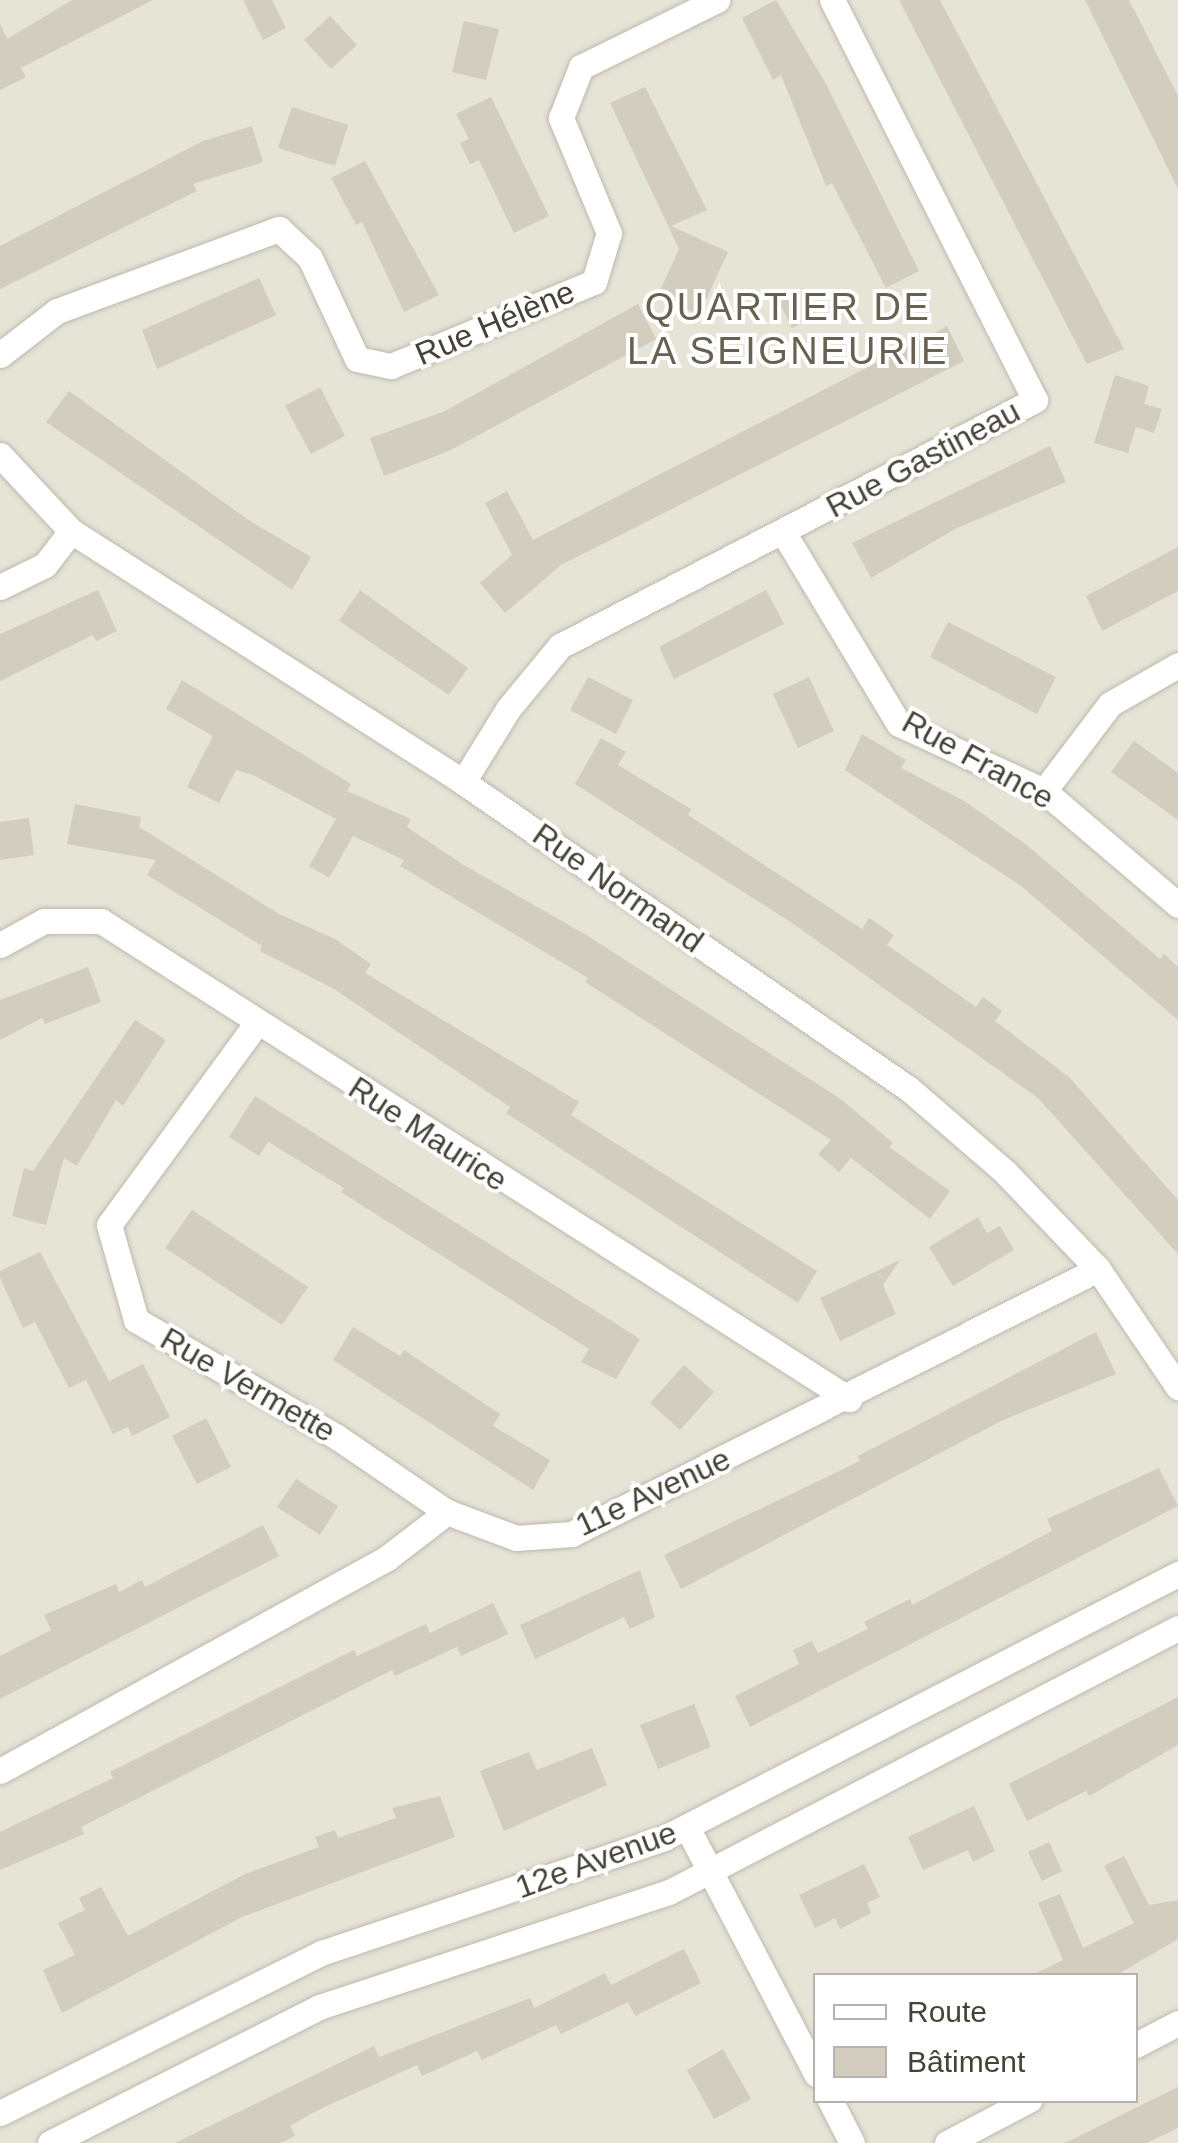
<!DOCTYPE html>
<meta charset="utf-8">
<style>
body{margin:0}
#map{position:relative;width:1178px;height:2143px;overflow:hidden;background:#f3f1e9;font-family:Arial,sans-serif}
div>[style]{position:absolute}
[style*='--x']{left:calc(var(--x)*1px);top:calc(var(--y)*1px);width:calc(var(--w)*1px);rotate:calc(var(--a)*1deg)}
.residential>*{inset:0;background:#e6e3d7}
.building>*{inset:0;background:#d3cdbf}
.roads{filter:drop-shadow(0 0 2px #beb9ac) drop-shadow(0 0 2px #beb9ac)}
.minor>*{height:25px;margin:-12.5px;padding:0 12.5px;transform-origin:12.5px;border-radius:12.5px;background:#fff}
span{translate:-50% -50%;white-space:nowrap;text-align:center;line-height:1.15;-webkit-text-stroke:8px #fff;paint-order:stroke}
.street-label{font-size:32px;color:#464238}
.quarter-label{font-size:38px;color:#686050;letter-spacing:2.5px}
.legend{position:absolute;left:813px;top:1973px;width:325px;height:130px;box-sizing:border-box;background:#fff;border:2px solid #b5b3af;margin:0;padding:12px 18px;list-style:none;font-size:30px;color:#464238}
.legend li{display:flex;align-items:center;gap:20px;height:50px}
.legend b{width:50px;border:2px solid #b5b3af}
</style>
<div id="map">
<div class="residential">
<div style="clip-path:polygon(evenodd,0 0,1178px 0,1178px 2143px,0 2143px,0 0,816px 1976px,1136px 1976px,1136px 2100px,816px 2100px,816px 1976px)"></div>
</div>
<div class="building">
<div style="clip-path:polygon(72px 0,153px 0,21px 68px,26px 77px,0 90px,0 24px,7px 39px)"></div>
<div style="clip-path:polygon(243px 0,272px 0,286px 28px,263px 40px)"></div>
<div style="clip-path:polygon(776px 0,826px 84px,919px 271px,886px 288px,832px 183px,826px 186px,781px 75px,773px 80px,742px 18px)"></div>
<div style="clip-path:polygon(899px 0,940px 0,1124px 349px,1087px 364px)"></div>
<div style="clip-path:polygon(1085px 0,1129px 0,1170px 80px,1178px 96px,1178px 189px)"></div>
<div style="clip-path:polygon(330px 16px,357px 45px,331px 69px,304px 40px)"></div>
<div style="clip-path:polygon(464px 21px,499px 29px,486px 80px,452px 72px)"></div>
<div style="clip-path:polygon(645px 87px,707px 210px,671px 226px,728px 252px,699px 315px,657px 297px,679px 249px,610px 103px)"></div>
<div style="clip-path:polygon(491px 97px,549px 216px,514px 233px,479px 160px,470px 164px,460px 143px,469px 139px,456px 114px)"></div>
<div style="clip-path:polygon(292px 107px,348px 125px,335px 166px,278px 148px)"></div>
<div style="clip-path:polygon(252px 126px,263px 162px,193px 184px,197px 191px,0 289px,0 246px,203px 141px)"></div>
<div style="clip-path:polygon(365px 161px,439px 295px,404px 312px,362px 222px,356px 225px,331px 178px)"></div>
<div style="clip-path:polygon(259px 278px,276px 315px,157px 369px,142px 330px)"></div>
<div style="clip-path:polygon(803px 288px,817px 316px,792px 328px,778px 300px)"></div>
<div style="clip-path:polygon(638px 304px,656px 339px,449px 451px,384px 476px,370px 438px,443px 412px)"></div>
<div style="clip-path:polygon(947px 326px,964px 361px,561px 565px,505px 613px,480px 583px,512px 555px,485px 503px,507px 491px,533px 540px)"></div>
<div style="clip-path:polygon(1115px 375px,1149px 386px,1144px 404px,1162px 409px,1154px 433px,1136px 427px,1128px 453px,1094px 443px)"></div>
<div style="clip-path:polygon(320px 387px,345px 436px,311px 454px,285px 406px)"></div>
<div style="clip-path:polygon(69px 391px,247px 519px,311px 557px,292px 590px,46px 422px)"></div>
<div style="clip-path:polygon(1050px 446px,1066px 482px,955px 529px,871px 578px,852px 543px)"></div>
<div style="clip-path:polygon(1178px 547px,1178px 591px,1102px 631px,1086px 596px)"></div>
<div style="clip-path:polygon(98px 590px,117px 631px,96px 641px,93px 635px,0 681px,0 634px)"></div>
<div style="clip-path:polygon(360px 590px,468px 668px,449px 695px,339px 621px)"></div>
<div style="clip-path:polygon(766px 590px,784px 624px,674px 679px,659px 647px)"></div>
<div style="clip-path:polygon(948px 622px,1056px 677px,1037px 714px,930px 657px)"></div>
<div style="clip-path:polygon(588px 677px,633px 700px,616px 734px,570px 710px)"></div>
<div style="clip-path:polygon(809px 677px,834px 731px,798px 748px,773px 694px)"></div>
<div style="clip-path:polygon(182px 680px,351px 784px,347px 791px,411px 819px,407px 827px,462px 864px,588px 936px,842px 1100px,893px 1143px,889px 1147px,950px 1191px,930px 1219px,851px 1158px,839px 1172px,818px 1154px,831px 1140px,585px 982px,588px 978px,400px 866px,404px 860px,353px 836px,329px 878px,309px 866px,336px 819px,253px 775px,236px 770px,219px 803px,187px 787px,213px 736px,166px 709px)"></div>
<div style="clip-path:polygon(862px 734px,906px 760px,901px 768px,966px 802px,1028px 846px,1160px 959px,1164px 954px,1178px 967px,1178px 1020px,1021px 886px,845px 770px)"></div>
<div style="clip-path:polygon(601px 738px,626px 752px,618px 765px,691px 809px,688px 815px,862px 929px,869px 918px,894px 935px,887px 945px,976px 1007px,983px 997px,1002px 1011px,995px 1021px,1069px 1077px,1178px 1200px,1178px 1254px,1038px 1098px,795px 925px,575px 784px)"></div>
<div style="clip-path:polygon(1134px 741px,1178px 773px,1178px 820px,1111px 772px)"></div>
<div style="clip-path:polygon(75px 804px,141px 817px,139px 827px,279px 914px,335px 939px,371px 964px,365px 973px,579px 1102px,571px 1115px,817px 1271px,798px 1303px,506px 1113px,510px 1107px,334px 989px,260px 951px,262px 946px,147px 875px,156px 860px,67px 844px)"></div>
<div style="clip-path:polygon(29px 818px,34px 855px,0 860px,0 822px)"></div>
<div style="clip-path:polygon(88px 967px,101px 1002px,45px 1024px,42px 1018px,0 1040px,0 1000px)"></div>
<div style="clip-path:polygon(135px 1020px,166px 1040px,123px 1106px,116px 1100px,77px 1166px,64px 1158px,46px 1225px,12px 1216px,24px 1168px,33px 1171px)"></div>
<div style="clip-path:polygon(255px 1096px,640px 1339px,616px 1379px,581px 1362px,589px 1349px,341px 1192px,344px 1188px,268px 1142px,259px 1156px,229px 1137px)"></div>
<div style="clip-path:polygon(192px 1210px,308px 1287px,282px 1325px,165px 1248px)"></div>
<div style="clip-path:polygon(978px 1217px,987px 1233px,1000px 1226px,1014px 1250px,953px 1286px,929px 1247px)"></div>
<div style="clip-path:polygon(40px 1252px,109px 1381px,143px 1364px,170px 1417px,132px 1436px,128px 1427px,113px 1434px,86px 1380px,69px 1388px,35px 1322px,23px 1328px,0 1278px,0 1271px)"></div>
<div style="clip-path:polygon(900px 1260px,883px 1285px,896px 1314px,840px 1341px,820px 1298px)"></div>
<div style="clip-path:polygon(353px 1327px,400px 1356px,404px 1350px,500px 1414px,493px 1426px,550px 1460px,533px 1490px,333px 1360px)"></div>
<div style="clip-path:polygon(1096px 1332px,1116px 1374px,1001px 1421px,681px 1589px,664px 1555px,860px 1461px,858px 1456px)"></div>
<div style="clip-path:polygon(684px 1365px,714px 1392px,680px 1430px,650px 1403px)"></div>
<div style="clip-path:polygon(206px 1418px,231px 1467px,197px 1484px,172px 1436px)"></div>
<div style="clip-path:polygon(1159px 1468px,1178px 1506px,750px 1727px,735px 1696px,799px 1664px,793px 1650px,812px 1641px,818px 1653px,868px 1629px,864px 1622px,910px 1599px,912px 1605px,1052px 1531px,1047px 1519px)"></div>
<div style="clip-path:polygon(296px 1479px,338px 1506px,320px 1535px,277px 1507px)"></div>
<div style="clip-path:polygon(263px 1525px,279px 1556px,0 1699px,0 1656px,51px 1630px,44px 1615px,116px 1584px,119px 1592px,142px 1580px,145px 1587px)"></div>
<div style="clip-path:polygon(640px 1570px,655px 1617px,630px 1629px,624px 1617px,535px 1659px,520px 1625px)"></div>
<div style="clip-path:polygon(493px 1603px,508px 1634px,461px 1656px,457px 1647px,395px 1676px,392px 1670px,81px 1827px,84px 1834px,0 1870px,0 1832px,113px 1778px,110px 1772px,354px 1650px,357px 1656px,426px 1624px,430px 1633px)"></div>
<div style="clip-path:polygon(1178px 1697px,1178px 1745px,1089px 1796px,1086px 1791px,1027px 1821px,1009px 1784px)"></div>
<div style="clip-path:polygon(694px 1704px,711px 1747px,658px 1769px,640px 1725px)"></div>
<div style="clip-path:polygon(592px 1748px,607px 1785px,504px 1831px,480px 1771px,529px 1752px,537px 1770px)"></div>
<div style="clip-path:polygon(440px 1796px,455px 1837px,242px 1917px,62px 2013px,43px 1970px,75px 1955px,58px 1923px,85px 1910px,79px 1898px,101px 1887px,128px 1936px,245px 1874px,319px 1847px,315px 1837px,335px 1830px,338px 1838px,396px 1818px,392px 1808px)"></div>
<div style="clip-path:polygon(974px 1806px,995px 1851px,973px 1862px,968px 1850px,923px 1870px,908px 1837px)"></div>
<div style="clip-path:polygon(1049px 1842px,1062px 1871px,1042px 1881px,1028px 1852px)"></div>
<div style="clip-path:polygon(1124px 1856px,1149px 1905px,1178px 1900px,1178px 1939px,1115px 1976px,1030px 1976px,1063px 1960px,1038px 1903px,1060px 1894px,1083px 1948px,1134px 1923px,1104px 1866px)"></div>
<div style="clip-path:polygon(864px 1864px,880px 1897px,867px 1903px,871px 1913px,840px 1929px,835px 1918px,815px 1928px,799px 1895px)"></div>
<div style="clip-path:polygon(684px 1949px,701px 1983px,635px 2016px,628px 2002px,561px 2034px,556px 2025px,482px 2060px,477px 2051px,422px 2076px,417px 2065px,316px 2111px,290px 2126px,295px 2136px,280px 2143px,175px 2143px,374px 2046px,379px 2057px,530px 1998px,534px 2008px,605px 1973px,611px 1985px)"></div>
<div style="clip-path:polygon(723px 2049px,751px 2099px,714px 2119px,687px 2070px)"></div>
<div style="clip-path:polygon(1178px 2087px,1178px 2128px,1147px 2143px,1065px 2143px)"></div>
</div>
<div class="roads">
<div class="minor">
<div style="--x:0;--y:355;--w:72;--a:-37.7"></div>
<div style="--x:57;--y:311;--w:237;--a:-20.3"></div>
<div style="--x:279;--y:229;--w:42;--a:43.1"></div>
<div style="--x:310;--y:258;--w:111;--a:65"></div>
<div style="--x:357;--y:359;--w:35;--a:12"></div>
<div style="--x:391;--y:366;--w:220;--a:-22.5"></div>
<div style="--x:594;--y:282;--w:51;--a:-73"></div>
<div style="--x:609;--y:233;--w:125;--a:-112.7"></div>
<div style="--x:561;--y:118;--w:55;--a:-68.6"></div>
<div style="--x:581;--y:67;--w:152;--a:-26.2"></div>
<div style="--x:0;--y:455;--w:104;--a:46.9"></div>
<div style="--x:71;--y:531;--w:465;--a:32.6"></div>
<div style="--x:463;--y:782;--w:541;--a:34.54"></div>
<div style="--x:909;--y:1089;--w:127;--a:40.8"></div>
<div style="--x:1005;--y:1172;--w:134;--a:46.2"></div>
<div style="--x:1098;--y:1269;--w:143;--a:55.9"></div>
<div style="--x:783;--y:532;--w:224;--a:58.9"></div>
<div style="--x:899;--y:724;--w:160;--a:24.8"></div>
<div style="--x:1044;--y:791;--w:176;--a:40.4"></div>
<div style="--x:0;--y:587;--w:50;--a:-26.1"></div>
<div style="--x:45;--y:565;--w:43;--a:-52.6"></div>
<div style="--x:463;--y:782;--w:86;--a:-58.3"></div>
<div style="--x:508;--y:709;--w:82;--a:-50.5"></div>
<div style="--x:560;--y:646;--w:535;--a:-27.38"></div>
<div style="--x:1035;--y:400;--w:449;--a:-116.9"></div>
<div style="--x:1044;--y:791;--w:109;--a:-52.8"></div>
<div style="--x:1110;--y:704;--w:78;--a:-29.8"></div>
<div style="--x:0;--y:945;--w:50;--a:-28.6"></div>
<div style="--x:44;--y:921;--w:57;--a:0"></div>
<div style="--x:101;--y:921;--w:888;--a:32.58"></div>
<div style="--x:256;--y:1024;--w:249;--a:126.2"></div>
<div style="--x:109;--y:1225;--w:99;--a:74.1"></div>
<div style="--x:136;--y:1320;--w:233;--a:30.2"></div>
<div style="--x:337;--y:1437;--w:133;--a:34.3"></div>
<div style="--x:0;--y:1771;--w:442;--a:-28.8"></div>
<div style="--x:387;--y:1558;--w:76;--a:-37.5"></div>
<div style="--x:447;--y:1512;--w:74;--a:20.6"></div>
<div style="--x:516;--y:1538;--w:56;--a:-4.1"></div>
<div style="--x:572;--y:1534;--w:589;--a:-26.74"></div>
<div style="--x:687;--y:1827;--w:279;--a:62.4"></div>
<div style="--x:1136;--y:2045;--w:47;--a:-27.6"></div>
<div style="--x:830;--y:2100;--w:48;--a:62.9"></div>
<div style="--x:0;--y:2113;--w:359;--a:-26.5"></div>
<div style="--x:321;--y:1953;--w:362;--a:-18.5"></div>
<div style="--x:664;--y:1838;--w:578;--a:-27.19"></div>
<div style="--x:50;--y:2143;--w:301;--a:-26.8"></div>
<div style="--x:319;--y:2007;--w:368;--a:-18.2"></div>
<div style="--x:669;--y:1892;--w:573;--a:-27.41"></div>
<div style="--x:947;--y:2143;--w:93;--a:-27.7"></div>
</div>
</div>
<div class="street-label">
<span style="left:495px;top:323px;rotate:-23deg">Rue Hélène</span>
<span style="left:923px;top:459px;rotate:-28deg">Rue Gastineau</span>
<span style="left:978px;top:760px;rotate:29deg">Rue France</span>
<span style="left:618px;top:888px;rotate:35deg">Rue Normand</span>
<span style="left:428px;top:1134px;rotate:33deg">Rue Maurice</span>
<span style="left:248px;top:1385px;rotate:30deg">Rue Vermette</span>
<span style="left:653px;top:1492px;rotate:-25deg">11e Avenue</span>
<span style="left:596px;top:1860px;rotate:-20deg">12e Avenue</span>
</div>
<div class="quarter-label">
<span style="left:788px;top:330px">QUARTIER DE<br>LA SEIGNEURIE</span>
</div>
<ul class="legend">
<li><b style="height:12px;background:#fff"></b>Route</li>
<li><b style="height:28px;background:#d3cdbf"></b>Bâtiment</li>
</ul>
</div>
